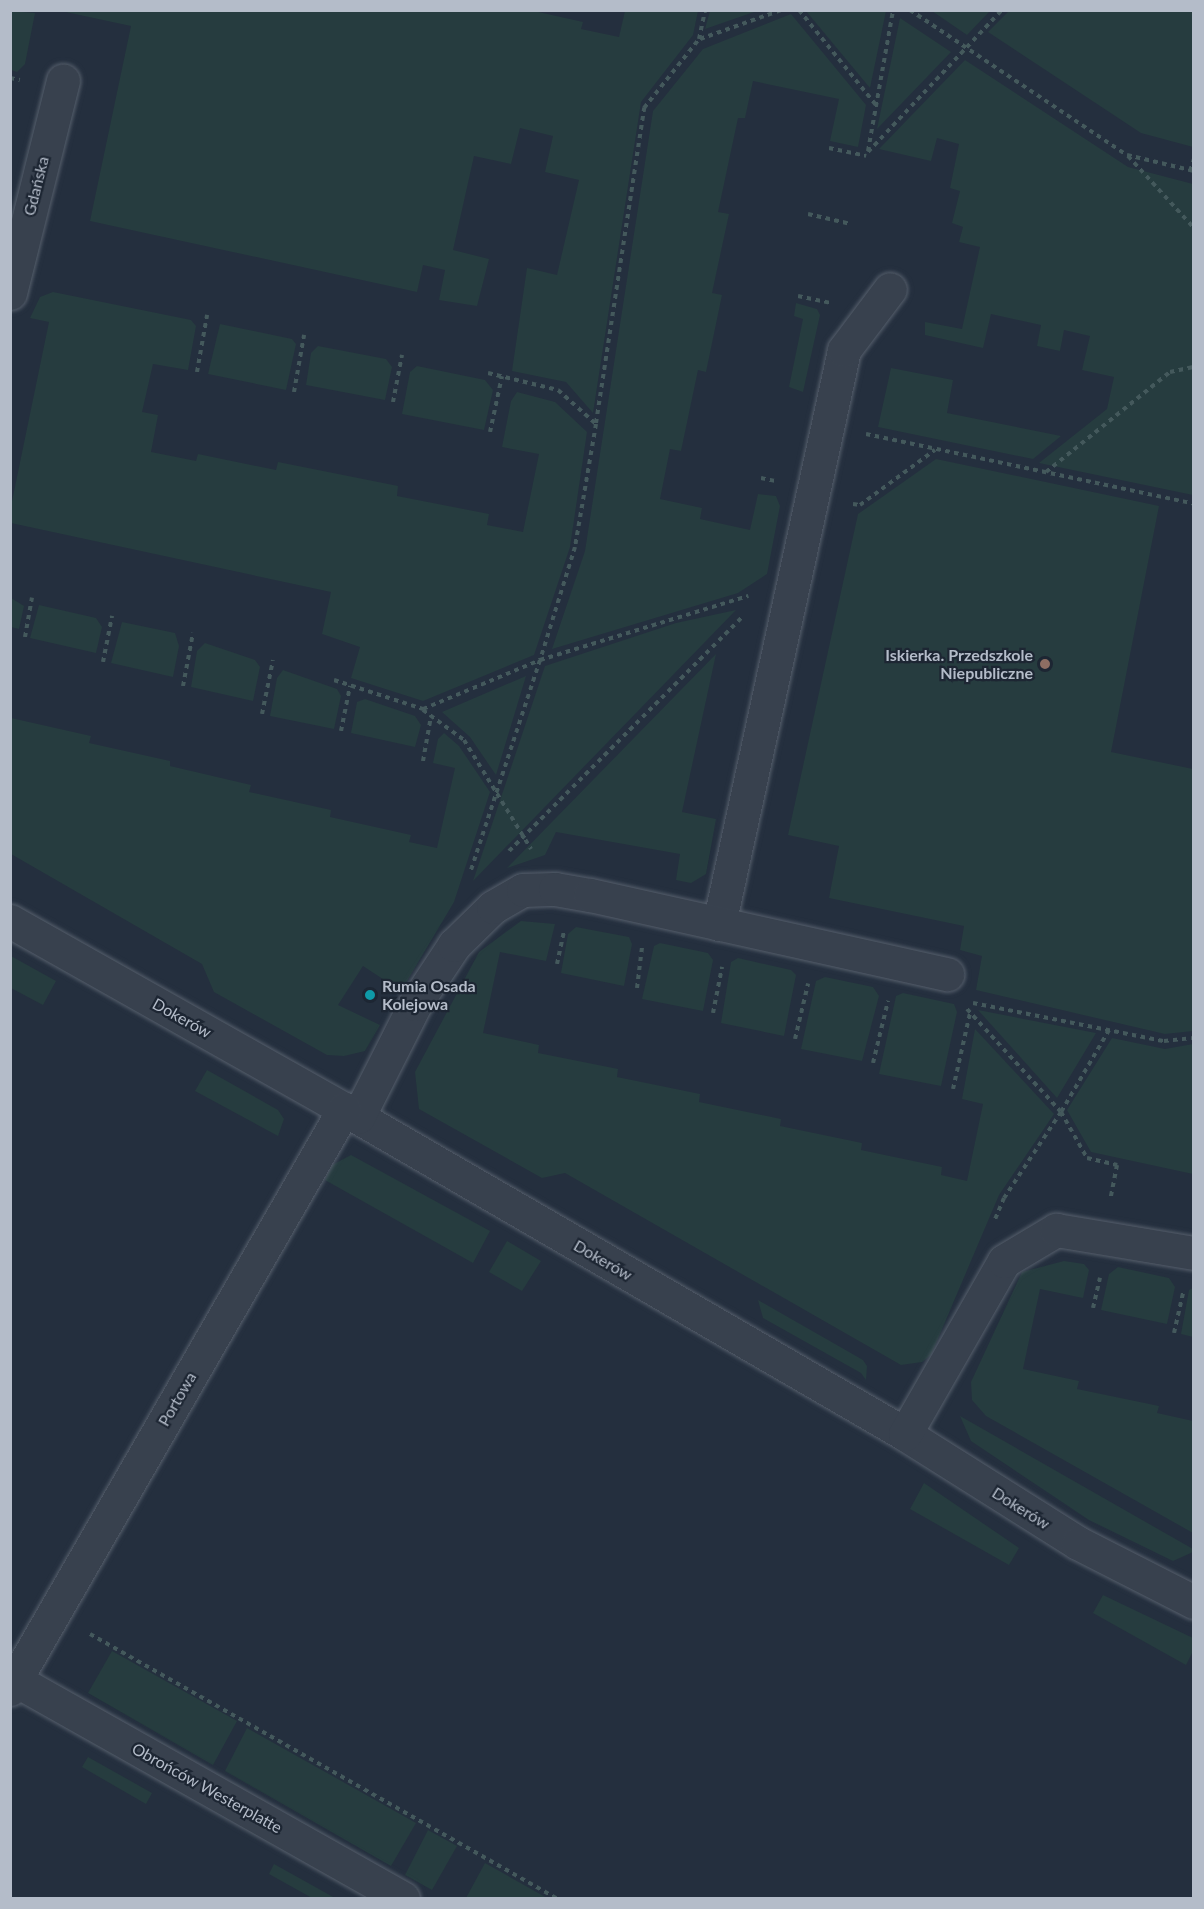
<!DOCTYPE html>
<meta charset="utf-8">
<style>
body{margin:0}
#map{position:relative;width:1204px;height:1909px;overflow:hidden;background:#242f3e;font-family:Lato,sans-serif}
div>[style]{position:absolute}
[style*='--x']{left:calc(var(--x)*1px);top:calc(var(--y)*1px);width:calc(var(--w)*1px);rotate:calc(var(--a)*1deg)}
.green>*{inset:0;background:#263c3f}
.path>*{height:4px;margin-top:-2px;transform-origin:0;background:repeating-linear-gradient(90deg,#44595c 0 4.5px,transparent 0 9px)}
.roads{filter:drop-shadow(0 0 2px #565f6c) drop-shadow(0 0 2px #565f6c)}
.minor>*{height:33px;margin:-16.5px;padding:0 16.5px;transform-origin:16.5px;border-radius:16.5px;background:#38414e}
.dots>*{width:16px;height:16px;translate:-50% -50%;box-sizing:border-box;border:3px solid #1d2633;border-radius:50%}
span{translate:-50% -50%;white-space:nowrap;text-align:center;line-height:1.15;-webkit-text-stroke:4.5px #1d2633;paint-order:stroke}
.street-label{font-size:16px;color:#b4bcc9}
.poi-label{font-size:16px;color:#b4bcc9;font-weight:700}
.right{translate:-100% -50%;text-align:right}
.left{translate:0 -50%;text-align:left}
.frame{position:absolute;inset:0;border:12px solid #b4bcc9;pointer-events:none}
</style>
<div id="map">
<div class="green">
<div style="clip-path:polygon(10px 11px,35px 13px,25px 64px,17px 72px,11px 70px)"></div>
<div style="clip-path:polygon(534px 11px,583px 22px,581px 29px,619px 37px,625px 11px,698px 11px,693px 35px,641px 102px,593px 413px,566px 382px,512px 371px,527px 268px,557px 275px,579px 180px,545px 172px,553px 136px,520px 128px,511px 164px,474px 156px,453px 250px,489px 259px,477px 306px,439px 300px,445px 270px,423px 265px,417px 292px,90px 221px,131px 26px,61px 11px)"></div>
<div style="clip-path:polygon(710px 11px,710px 10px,757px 11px,705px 29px)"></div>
<div style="clip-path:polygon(806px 11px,886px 11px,870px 88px)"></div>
<div style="clip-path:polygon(932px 11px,990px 11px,967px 35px)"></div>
<div style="clip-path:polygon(1009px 11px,1193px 11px,1193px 147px,1141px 133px,988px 32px)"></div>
<div style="clip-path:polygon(791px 14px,866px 105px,858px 147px,830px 141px,839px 99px,753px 81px,745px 118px,738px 118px,718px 212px,729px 214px,712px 293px,722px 295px,706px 372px,698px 370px,681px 451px,670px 449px,660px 499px,702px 508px,700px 519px,750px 530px,758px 494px,776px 496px,780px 506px,767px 574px,738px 593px,552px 649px,585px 551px,653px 111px,703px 49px)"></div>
<div style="clip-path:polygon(900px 18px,951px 52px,877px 129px)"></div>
<div style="clip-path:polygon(965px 60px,1128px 167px,1193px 184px,1193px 495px,1039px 463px,1107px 409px,1114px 377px,1082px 370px,1090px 336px,1064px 330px,1060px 351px,1037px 346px,1041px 325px,991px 314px,983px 348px,925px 335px,925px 322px,962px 329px,980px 247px,959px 242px,963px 227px,952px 223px,960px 191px,950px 188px,959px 144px,937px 138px,931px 161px,879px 149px)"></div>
<div style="clip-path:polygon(53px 292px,191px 320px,196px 326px,188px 370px,153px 364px,142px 412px,158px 415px,151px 452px,196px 461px,198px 454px,276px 470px,278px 462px,398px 486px,397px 496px,489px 514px,487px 525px,523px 532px,539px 454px,502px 447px,511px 401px,517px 392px,555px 402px,587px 432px,570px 547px,534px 655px,423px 701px,351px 678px,360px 647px,322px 634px,331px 592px,11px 523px,11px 506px,49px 322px,30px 318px,40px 297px)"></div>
<div style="clip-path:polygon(796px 303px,817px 309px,820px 315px,803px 392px,789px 387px,803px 319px,794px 316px)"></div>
<div style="clip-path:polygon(220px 324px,292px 339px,296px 344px,286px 390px,208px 374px)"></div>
<div style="clip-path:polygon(318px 346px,386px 359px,392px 367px,385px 400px,306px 385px,311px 353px)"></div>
<div style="clip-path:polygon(417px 366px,485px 380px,493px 390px,484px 430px,402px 414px,410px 372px)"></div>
<div style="clip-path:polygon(891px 368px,953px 380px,947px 413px,1061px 436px,1033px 459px,878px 427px)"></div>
<div style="clip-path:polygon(936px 459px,1159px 506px,1111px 752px,1193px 769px,1193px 1031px,1165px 1034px,976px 990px,982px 956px,960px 950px,964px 926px,829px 898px,839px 846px,788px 835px,858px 514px)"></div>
<div style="clip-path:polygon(11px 598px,24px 606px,19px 629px,11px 627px)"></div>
<div style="clip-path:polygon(39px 605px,96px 618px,102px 627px,96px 653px,30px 638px)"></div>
<div style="clip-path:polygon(736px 610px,473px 881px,545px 666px,676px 623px)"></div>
<div style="clip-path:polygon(122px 622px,175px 633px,179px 646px,173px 677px,111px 663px)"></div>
<div style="clip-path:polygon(205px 643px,255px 660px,260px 667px,253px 701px,191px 687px,197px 651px)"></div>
<div style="clip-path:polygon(716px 654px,682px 812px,716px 819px,706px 874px,691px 883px,676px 880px,680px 854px,556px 832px,545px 855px,507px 868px)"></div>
<div style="clip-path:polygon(283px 670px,337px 689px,341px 696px,334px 729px,270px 716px,277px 678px)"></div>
<div style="clip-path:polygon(526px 676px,496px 775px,470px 737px,442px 712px)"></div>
<div style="clip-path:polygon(365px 699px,415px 716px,421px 725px,415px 747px,351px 733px,357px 702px)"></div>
<div style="clip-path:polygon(11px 718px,91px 736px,89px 743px,170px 761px,170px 766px,251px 785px,249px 792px,331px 810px,330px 817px,411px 835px,409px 842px,437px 848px,455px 768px,433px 763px,438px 739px,444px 733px,459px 746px,490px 792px,454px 902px,401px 991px,363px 966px,338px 1005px,380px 1025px,365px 1051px,344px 1056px,327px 1055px,214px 992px,202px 964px,11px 854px)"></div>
<div style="clip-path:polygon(521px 921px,555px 924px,546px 961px,500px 952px,483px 1033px,539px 1045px,538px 1053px,618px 1069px,617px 1077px,700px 1094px,699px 1102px,781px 1119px,780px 1126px,862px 1143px,861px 1150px,942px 1167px,941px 1175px,967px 1181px,983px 1104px,962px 1099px,975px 1029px,1054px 1114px,999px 1195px,931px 1355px,922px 1362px,901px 1365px,565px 1173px,542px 1178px,419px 1109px,415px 1072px,479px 952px)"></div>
<div style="clip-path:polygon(576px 927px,629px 937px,632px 944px,624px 986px,561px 973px,568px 934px)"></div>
<div style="clip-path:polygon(660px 943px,708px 953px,713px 960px,703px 1011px,642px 999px,654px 946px)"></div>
<div style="clip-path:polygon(11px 956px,56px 981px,43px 1005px,11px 988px)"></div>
<div style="clip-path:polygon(738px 958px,791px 970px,796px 975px,784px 1036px,721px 1023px,731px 962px)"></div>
<div style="clip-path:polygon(825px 977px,873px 987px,879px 996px,862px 1061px,801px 1049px,816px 981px)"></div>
<div style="clip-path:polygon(903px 993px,954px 1004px,957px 1012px,941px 1086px,879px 1074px,896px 996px)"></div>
<div style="clip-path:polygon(978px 1010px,1096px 1033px,1057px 1098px)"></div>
<div style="clip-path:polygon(1112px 1038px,1165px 1049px,1193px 1044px,1193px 1174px,1091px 1152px,1067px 1110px)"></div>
<div style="clip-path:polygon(207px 1070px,278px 1110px,284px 1119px,278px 1136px,195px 1091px)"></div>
<div style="clip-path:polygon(351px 1155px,490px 1231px,473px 1263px,325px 1180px,332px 1165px)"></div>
<div style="clip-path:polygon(507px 1241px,541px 1261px,522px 1291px,489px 1272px)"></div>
<div style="clip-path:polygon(1064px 1261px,1084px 1264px,1089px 1270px,1083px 1298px,1040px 1289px,1023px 1369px,1079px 1381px,1077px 1389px,1159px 1406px,1157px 1413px,1193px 1421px,1193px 1533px,986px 1416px,972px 1400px,971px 1382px,1022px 1272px)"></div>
<div style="clip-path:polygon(1118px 1267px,1169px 1278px,1175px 1287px,1167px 1324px,1101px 1310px,1109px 1274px)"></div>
<div style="clip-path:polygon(1193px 1288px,1193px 1337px,1181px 1334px,1189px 1290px)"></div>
<div style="clip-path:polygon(758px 1300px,863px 1360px,867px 1366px,866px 1380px,861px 1373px,763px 1318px)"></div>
<div style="clip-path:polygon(960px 1416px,1193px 1549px,1193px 1552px,1173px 1561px,1089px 1520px,971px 1441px)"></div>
<div style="clip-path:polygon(924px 1483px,1019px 1548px,1009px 1565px,910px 1509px)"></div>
<div style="clip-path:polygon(1103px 1595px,1193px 1638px,1193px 1651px,1186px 1665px,1093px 1613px)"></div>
<div style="clip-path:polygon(112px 1651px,237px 1721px,213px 1765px,88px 1693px)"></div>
<div style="clip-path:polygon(247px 1728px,416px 1823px,391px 1866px,225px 1771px)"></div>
<div style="clip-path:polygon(88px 1757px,152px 1793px,146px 1804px,82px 1767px)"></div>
<div style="clip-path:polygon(428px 1830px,457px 1846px,432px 1890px,405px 1875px)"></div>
<div style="clip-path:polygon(485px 1863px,547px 1898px,466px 1898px)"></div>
<div style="clip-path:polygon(274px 1864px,335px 1898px,312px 1898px,269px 1874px)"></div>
</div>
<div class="path">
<div style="--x:799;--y:10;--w:122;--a:51"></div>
<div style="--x:910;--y:10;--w:261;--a:33.8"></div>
<div style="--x:1127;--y:155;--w:69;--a:13.4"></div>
<div style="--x:700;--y:39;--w:86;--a:-19.7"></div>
<div style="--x:10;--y:78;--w:10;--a:11"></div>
<div style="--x:829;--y:148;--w:38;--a:12"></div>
<div style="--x:868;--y:151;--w:143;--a:-79.9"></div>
<div style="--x:868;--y:152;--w:195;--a:-46.7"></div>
<div style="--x:1128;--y:156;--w:98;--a:47.5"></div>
<div style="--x:1190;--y:171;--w:13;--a:-72"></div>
<div style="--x:808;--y:214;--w:44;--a:13.1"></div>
<div style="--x:798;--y:296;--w:33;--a:12"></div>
<div style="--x:197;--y:372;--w:58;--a:-80"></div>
<div style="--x:488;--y:373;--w:72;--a:13.7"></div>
<div style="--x:558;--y:390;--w:51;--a:41.8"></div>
<div style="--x:596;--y:424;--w:125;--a:99.7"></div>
<div style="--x:575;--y:547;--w:118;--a:107.2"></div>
<div style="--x:540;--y:660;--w:218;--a:-17.1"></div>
<div style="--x:294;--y:392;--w:58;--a:-80"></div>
<div style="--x:393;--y:402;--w:48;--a:-79.2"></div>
<div style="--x:596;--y:423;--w:319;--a:-81.3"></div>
<div style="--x:644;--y:108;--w:88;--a:-51.4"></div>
<div style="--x:699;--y:39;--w:30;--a:-78"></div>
<div style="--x:490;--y:432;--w:57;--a:-77.9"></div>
<div style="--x:866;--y:434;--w:335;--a:12"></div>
<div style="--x:1046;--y:472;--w:159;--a:-38.9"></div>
<div style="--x:1170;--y:372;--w:25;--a:-12"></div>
<div style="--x:761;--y:478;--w:14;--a:12"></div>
<div style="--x:853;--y:504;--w:7;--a:8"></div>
<div style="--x:860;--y:505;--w:93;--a:-36.3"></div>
<div style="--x:25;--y:637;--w:40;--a:-80"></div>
<div style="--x:103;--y:662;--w:47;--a:-78.9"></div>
<div style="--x:334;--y:680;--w:94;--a:18"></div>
<div style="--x:423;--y:709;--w:127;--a:-22.7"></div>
<div style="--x:540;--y:660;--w:224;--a:108.2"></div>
<div style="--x:183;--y:686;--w:54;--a:-79.3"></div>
<div style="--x:423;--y:710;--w:51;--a:36.2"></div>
<div style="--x:464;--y:740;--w:128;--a:58.4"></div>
<div style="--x:262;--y:714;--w:55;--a:-78.5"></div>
<div style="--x:341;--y:731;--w:46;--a:-78.7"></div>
<div style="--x:423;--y:761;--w:46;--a:-79.9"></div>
<div style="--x:509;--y:851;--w:332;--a:-45.1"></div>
<div style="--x:557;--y:964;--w:33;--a:-78"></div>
<div style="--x:637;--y:988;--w:41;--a:-83"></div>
<div style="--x:973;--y:1003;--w:195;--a:11.3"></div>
<div style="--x:1164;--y:1041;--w:30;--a:-6"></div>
<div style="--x:967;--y:1009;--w:139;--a:47.6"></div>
<div style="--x:1061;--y:1112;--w:103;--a:123.5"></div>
<div style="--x:1004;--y:1198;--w:23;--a:113"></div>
<div style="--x:713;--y:1013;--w:47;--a:-78.9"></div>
<div style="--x:1109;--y:1030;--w:95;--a:120.3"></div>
<div style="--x:1061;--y:1112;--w:53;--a:60.5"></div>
<div style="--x:1087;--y:1158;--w:31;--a:13"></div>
<div style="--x:1117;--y:1165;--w:33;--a:101"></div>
<div style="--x:795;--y:1039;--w:57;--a:-76.7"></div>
<div style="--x:873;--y:1063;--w:64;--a:-76.4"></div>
<div style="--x:953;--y:1089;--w:78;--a:-77.4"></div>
<div style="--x:1093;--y:1308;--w:31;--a:-77"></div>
<div style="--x:1174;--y:1333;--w:41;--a:-77.3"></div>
<div style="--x:90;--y:1634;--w:536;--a:29.53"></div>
</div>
<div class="roads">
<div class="minor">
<div style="--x:10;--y:293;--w:219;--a:-76"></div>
<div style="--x:10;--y:921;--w:383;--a:29.4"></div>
<div style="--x:344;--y:1109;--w:648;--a:30.08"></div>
<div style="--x:905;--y:1434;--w:204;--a:32.2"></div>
<div style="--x:1078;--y:1543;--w:130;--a:27"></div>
<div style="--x:719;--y:924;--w:587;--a:-77.71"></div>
<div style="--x:844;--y:350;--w:76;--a:-53"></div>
<div style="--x:358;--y:1117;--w:127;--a:-63.2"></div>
<div style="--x:415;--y:1004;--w:71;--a:-56.5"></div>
<div style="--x:454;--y:945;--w:54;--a:-44.3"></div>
<div style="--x:493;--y:907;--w:34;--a:-30"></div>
<div style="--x:523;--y:890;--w:32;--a:-2"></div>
<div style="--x:555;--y:889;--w:36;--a:10"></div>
<div style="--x:590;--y:895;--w:366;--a:12.5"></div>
<div style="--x:905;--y:1434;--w:199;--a:-60.2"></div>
<div style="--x:1004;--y:1261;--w:61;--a:-30.8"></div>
<div style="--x:1056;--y:1230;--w:140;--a:9.5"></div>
<div style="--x:10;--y:1677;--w:451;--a:29.4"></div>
<div style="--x:10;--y:1689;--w:669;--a:-60.06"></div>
</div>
</div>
<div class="dots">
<div style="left:1045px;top:664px;background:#8d6e63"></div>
<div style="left:370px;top:995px;background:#0f9aa8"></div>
</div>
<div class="street-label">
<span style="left:36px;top:186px;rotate:-76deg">Gdańska</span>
<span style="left:182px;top:1018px;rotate:29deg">Dokerów</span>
<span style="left:603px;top:1260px;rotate:30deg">Dokerów</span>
<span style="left:177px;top:1399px;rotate:-60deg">Portowa</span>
<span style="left:1021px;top:1508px;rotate:32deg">Dokerów</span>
<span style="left:207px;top:1788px;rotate:29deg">Obrońców Westerplatte</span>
</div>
<div class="poi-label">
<span class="right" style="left:1033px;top:664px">Iskierka. Przedszkole<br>Niepubliczne</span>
<span class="left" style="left:382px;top:995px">Rumia Osada<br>Kolejowa</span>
</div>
<div class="frame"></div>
</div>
